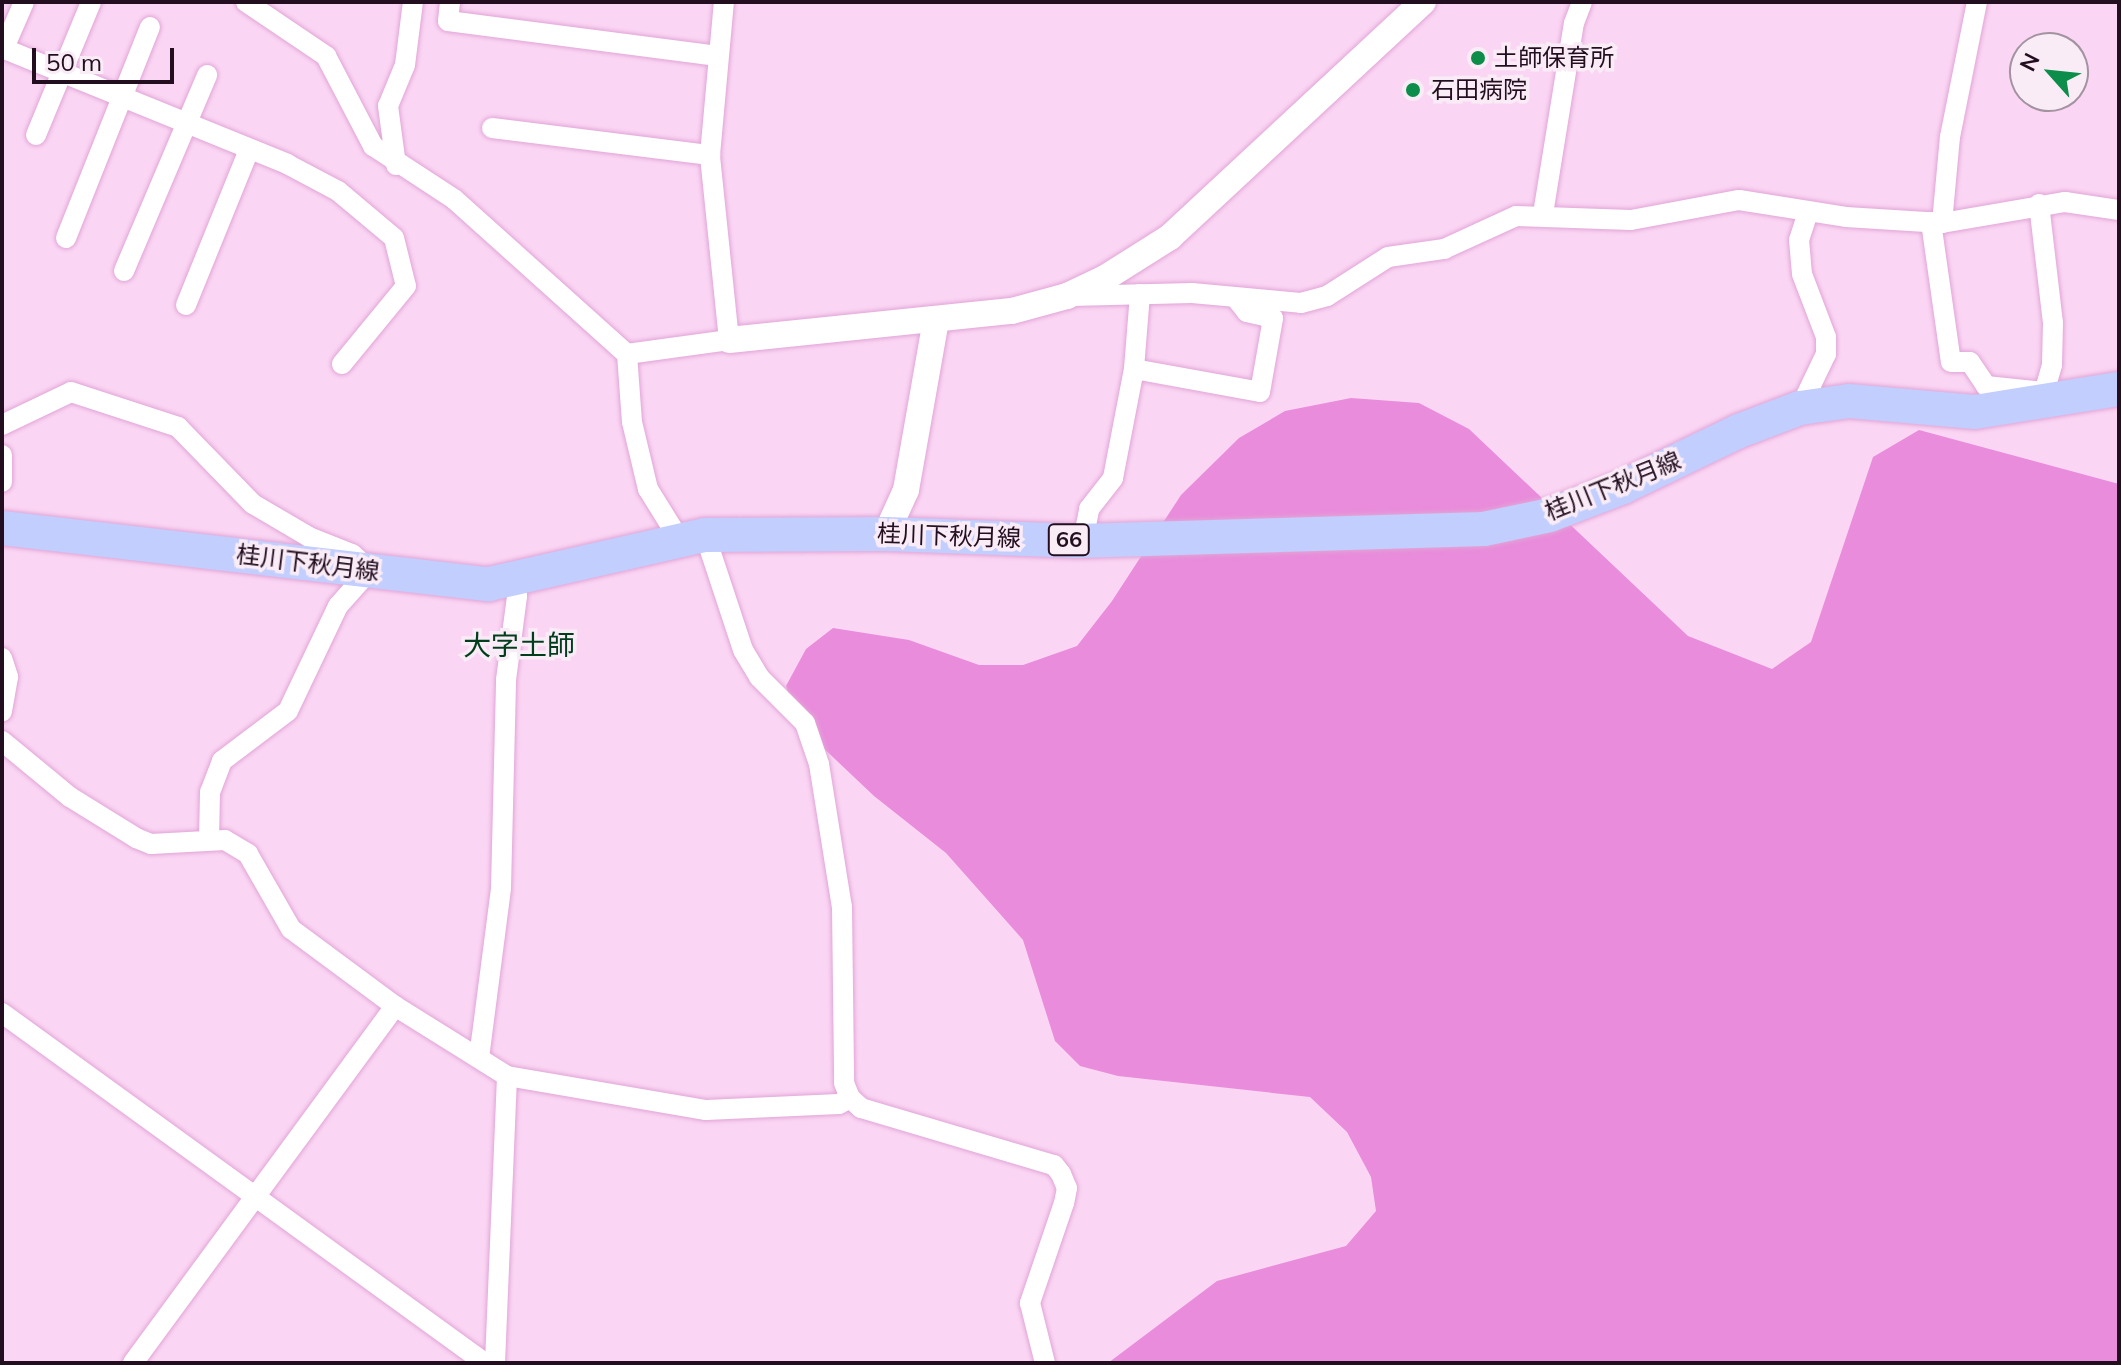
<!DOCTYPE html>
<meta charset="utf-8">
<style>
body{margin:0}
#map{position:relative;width:2121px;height:1365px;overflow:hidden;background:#fbd6f4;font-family:Mulish,"Noto Sans JP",sans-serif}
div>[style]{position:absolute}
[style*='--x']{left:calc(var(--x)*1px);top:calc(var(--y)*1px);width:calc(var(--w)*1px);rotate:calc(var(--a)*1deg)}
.forest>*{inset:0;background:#e98cdb}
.roads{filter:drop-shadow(0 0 2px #e1a5d7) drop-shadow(0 0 2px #e1a5d7)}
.minor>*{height:20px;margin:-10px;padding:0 10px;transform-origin:10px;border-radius:10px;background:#fff}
.tertiary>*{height:26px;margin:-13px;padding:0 13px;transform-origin:13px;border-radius:13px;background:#fff}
.primary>*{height:34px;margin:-17px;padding:0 17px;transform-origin:17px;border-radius:17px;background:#c2cefd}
.dots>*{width:22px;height:22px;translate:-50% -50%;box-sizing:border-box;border:4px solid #f9ecf6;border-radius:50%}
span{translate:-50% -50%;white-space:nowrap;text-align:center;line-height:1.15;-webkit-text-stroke:7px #f9ecf6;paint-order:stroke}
.shield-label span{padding:2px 6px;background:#f9ecf6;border:2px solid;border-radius:6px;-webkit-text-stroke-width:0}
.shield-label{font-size:22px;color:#230e20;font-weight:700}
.poi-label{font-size:24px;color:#230e20}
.left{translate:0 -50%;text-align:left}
.street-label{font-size:24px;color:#230e20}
.quarter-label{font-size:28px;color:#013c1c}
.frame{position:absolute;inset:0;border:4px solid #230e20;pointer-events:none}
.north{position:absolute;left:2009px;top:32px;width:80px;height:80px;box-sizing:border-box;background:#f9ecf6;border:2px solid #a393a0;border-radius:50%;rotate:297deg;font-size:22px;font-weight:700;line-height:32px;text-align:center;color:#230e20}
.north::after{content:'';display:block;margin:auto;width:28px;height:36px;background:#0c8d4a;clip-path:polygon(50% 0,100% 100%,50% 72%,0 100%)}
.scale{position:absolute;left:32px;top:48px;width:142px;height:36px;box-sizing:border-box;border:4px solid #230e20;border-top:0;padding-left:10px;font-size:24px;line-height:28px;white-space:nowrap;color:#230e20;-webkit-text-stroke:6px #f9ecf6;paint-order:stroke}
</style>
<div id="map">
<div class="forest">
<div style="clip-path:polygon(1351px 398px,1419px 403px,1469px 429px,1688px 636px,1772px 669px,1811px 642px,1873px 457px,1919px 430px,2119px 484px,2119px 1363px,1108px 1363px,1217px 1281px,1346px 1246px,1376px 1211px,1371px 1177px,1347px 1132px,1310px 1097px,1118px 1076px,1080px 1066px,1055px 1041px,1023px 940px,946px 853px,874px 796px,798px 724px,786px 686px,806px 649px,833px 628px,909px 640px,979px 665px,1023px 665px,1077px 646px,1112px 601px,1181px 495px,1239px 438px,1285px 411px)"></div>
</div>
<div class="roads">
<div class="minor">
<div style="--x:246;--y:2;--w:97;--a:34"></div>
<div style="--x:326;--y:56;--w:102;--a:62.4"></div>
<div style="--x:373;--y:146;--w:97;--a:33.2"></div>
<div style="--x:454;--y:199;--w:232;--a:41.9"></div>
<div style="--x:627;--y:354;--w:68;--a:85.8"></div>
<div style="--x:632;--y:422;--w:69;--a:76.6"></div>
<div style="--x:648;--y:489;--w:59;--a:58.2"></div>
<div style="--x:450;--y:2;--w:19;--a:96"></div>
<div style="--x:448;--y:21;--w:272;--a:7.4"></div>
<div style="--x:2;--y:48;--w:308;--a:22.1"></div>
<div style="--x:287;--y:164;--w:58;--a:27.9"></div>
<div style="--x:338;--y:191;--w:73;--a:40"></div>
<div style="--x:394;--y:238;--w:49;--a:76"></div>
<div style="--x:406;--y:286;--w:101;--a:129.4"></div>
<div style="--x:4;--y:48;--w:50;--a:-66.5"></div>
<div style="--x:492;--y:128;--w:220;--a:7.1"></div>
<div style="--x:36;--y:135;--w:144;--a:-67.5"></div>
<div style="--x:396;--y:165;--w:60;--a:-97.7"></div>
<div style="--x:388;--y:106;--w:44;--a:-67.5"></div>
<div style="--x:405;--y:65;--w:64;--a:-82.8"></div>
<div style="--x:2039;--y:204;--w:120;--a:83.3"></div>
<div style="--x:2053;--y:323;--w:42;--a:91.4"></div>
<div style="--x:2052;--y:365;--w:35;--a:106"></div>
<div style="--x:1543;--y:214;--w:193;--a:-80.8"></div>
<div style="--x:1574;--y:23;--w:22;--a:-69"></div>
<div style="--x:1931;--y:222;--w:141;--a:81.9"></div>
<div style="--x:1951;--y:362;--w:19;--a:0"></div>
<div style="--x:1970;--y:362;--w:29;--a:56"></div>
<div style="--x:1986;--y:386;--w:58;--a:5.9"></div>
<div style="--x:1942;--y:223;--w:86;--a:-84.7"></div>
<div style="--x:1950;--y:137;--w:138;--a:-78.7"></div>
<div style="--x:66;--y:238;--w:227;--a:-68.3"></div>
<div style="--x:124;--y:271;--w:213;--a:-67"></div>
<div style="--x:1140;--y:294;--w:75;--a:94.6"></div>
<div style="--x:1134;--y:369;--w:128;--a:10.3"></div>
<div style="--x:1260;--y:392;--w:75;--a:-80"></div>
<div style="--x:1273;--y:318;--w:27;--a:-167"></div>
<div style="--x:1247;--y:312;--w:19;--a:-129"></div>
<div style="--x:1071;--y:296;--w:121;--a:-1.4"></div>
<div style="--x:1192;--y:293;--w:109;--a:5.2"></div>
<div style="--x:1301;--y:303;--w:27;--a:-15"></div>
<div style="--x:1327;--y:296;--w:72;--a:-32.6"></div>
<div style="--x:1388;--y:257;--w:57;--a:-8.1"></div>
<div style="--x:1444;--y:249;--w:79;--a:-24.6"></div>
<div style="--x:1516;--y:216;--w:115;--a:2"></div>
<div style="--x:1631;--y:220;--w:110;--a:-10.5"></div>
<div style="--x:1739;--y:200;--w:108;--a:9"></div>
<div style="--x:1846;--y:217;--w:96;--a:3.6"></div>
<div style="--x:1942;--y:223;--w:125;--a:-9.7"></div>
<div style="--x:2065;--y:202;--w:55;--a:8.4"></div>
<div style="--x:186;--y:305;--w:167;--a:-67.9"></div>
<div style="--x:627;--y:354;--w:103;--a:-7.8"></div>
<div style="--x:729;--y:340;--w:186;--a:-95.9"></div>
<div style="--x:710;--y:155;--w:154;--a:-84.8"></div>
<div style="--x:1800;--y:408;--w:60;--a:-64.3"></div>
<div style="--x:1826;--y:354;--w:17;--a:-90"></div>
<div style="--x:1826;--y:337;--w:67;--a:-110.9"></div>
<div style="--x:1802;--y:274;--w:34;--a:-95"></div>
<div style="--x:1799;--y:240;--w:29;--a:-72"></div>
<div style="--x:2;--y:425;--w:76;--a:-25.6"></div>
<div style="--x:71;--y:392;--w:113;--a:18.1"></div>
<div style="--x:178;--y:427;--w:107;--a:45.8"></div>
<div style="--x:253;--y:504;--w:65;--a:30.5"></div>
<div style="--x:309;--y:537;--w:46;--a:21.6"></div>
<div style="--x:352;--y:554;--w:24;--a:42"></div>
<div style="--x:370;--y:570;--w:48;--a:131.6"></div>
<div style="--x:338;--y:606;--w:116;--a:115.5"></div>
<div style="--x:288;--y:711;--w:83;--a:142.9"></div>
<div style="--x:222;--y:761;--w:33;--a:111"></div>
<div style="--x:210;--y:792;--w:46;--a:91.2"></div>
<div style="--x:2;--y:455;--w:27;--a:90"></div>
<div style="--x:705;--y:535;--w:121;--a:71.7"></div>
<div style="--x:743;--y:650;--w:31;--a:59"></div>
<div style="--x:759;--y:677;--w:65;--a:45"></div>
<div style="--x:805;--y:723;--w:43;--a:71.1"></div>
<div style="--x:819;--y:764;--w:145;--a:80.9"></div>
<div style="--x:842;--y:907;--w:176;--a:89.3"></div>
<div style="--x:844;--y:1083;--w:16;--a:68"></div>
<div style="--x:850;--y:1098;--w:15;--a:42"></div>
<div style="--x:861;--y:1108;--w:201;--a:16.5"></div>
<div style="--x:1054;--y:1165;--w:11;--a:52"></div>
<div style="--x:1061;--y:1174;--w:15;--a:67"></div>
<div style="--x:1067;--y:1188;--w:15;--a:101"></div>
<div style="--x:1064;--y:1203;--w:106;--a:108.8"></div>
<div style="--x:1030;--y:1303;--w:62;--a:76"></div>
<div style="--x:1083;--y:541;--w:33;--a:-79"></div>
<div style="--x:1089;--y:509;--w:39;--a:-52"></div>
<div style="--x:1113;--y:478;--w:111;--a:-79.1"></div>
<div style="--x:2;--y:658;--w:20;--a:72"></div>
<div style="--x:8;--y:677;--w:35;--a:100"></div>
<div style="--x:2;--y:741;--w:88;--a:39.5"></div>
<div style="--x:70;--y:797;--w:78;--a:31.8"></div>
<div style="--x:136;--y:838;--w:16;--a:22"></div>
<div style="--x:151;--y:844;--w:74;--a:-3.1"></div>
<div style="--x:225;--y:840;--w:27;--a:31"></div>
<div style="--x:248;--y:854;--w:86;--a:60.2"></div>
<div style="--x:291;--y:929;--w:129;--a:36.5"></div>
<div style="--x:395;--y:1006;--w:132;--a:32"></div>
<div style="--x:507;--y:1076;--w:202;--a:9.7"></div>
<div style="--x:706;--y:1110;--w:133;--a:-2.6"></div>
<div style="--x:839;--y:1104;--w:13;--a:-29"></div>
<div style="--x:2;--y:1013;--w:596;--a:35.93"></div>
<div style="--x:479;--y:1058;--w:171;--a:-82.6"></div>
<div style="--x:501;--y:888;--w:208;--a:-88.6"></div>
<div style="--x:506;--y:680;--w:85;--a:-82.5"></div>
<div style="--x:517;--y:596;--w:16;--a:-105"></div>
<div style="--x:133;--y:1363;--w:443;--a:-53.7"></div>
<div style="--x:495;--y:1363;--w:287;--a:-87.6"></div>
</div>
<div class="tertiary">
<div style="--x:729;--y:340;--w:284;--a:-5.9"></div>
<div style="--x:1012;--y:311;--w:57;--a:-15.3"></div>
<div style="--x:1067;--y:296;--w:42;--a:-25.3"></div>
<div style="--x:1105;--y:278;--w:77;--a:-32.2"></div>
<div style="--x:1170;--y:237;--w:345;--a:-42.9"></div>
<div style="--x:886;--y:534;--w:48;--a:-65.6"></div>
<div style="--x:906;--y:490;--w:173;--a:-80"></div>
</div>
<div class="primary">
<div style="--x:2;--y:528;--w:490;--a:6.6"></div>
<div style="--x:489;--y:584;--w:221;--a:-12.8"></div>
<div style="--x:705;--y:535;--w:181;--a:-0.3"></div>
<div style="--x:886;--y:534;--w:192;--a:2.1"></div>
<div style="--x:1078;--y:541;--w:406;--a:-1.7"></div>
<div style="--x:1484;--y:529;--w:67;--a:-12"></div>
<div style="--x:1550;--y:515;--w:78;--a:-21"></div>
<div style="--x:1623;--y:487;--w:129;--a:-25.8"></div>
<div style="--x:1739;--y:431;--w:65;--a:-20.7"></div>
<div style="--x:1800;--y:408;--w:49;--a:-8.1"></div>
<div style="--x:1849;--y:401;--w:126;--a:5"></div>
<div style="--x:1975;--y:412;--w:146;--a:-9.1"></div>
</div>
</div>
<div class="dots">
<div style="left:1478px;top:58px;background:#0c8d4a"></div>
<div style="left:1413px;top:90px;background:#0c8d4a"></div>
</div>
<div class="shield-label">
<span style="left:1069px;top:540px">66</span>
</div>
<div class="poi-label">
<span class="left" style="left:1494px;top:58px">土師保育所</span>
<span class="left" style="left:1431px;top:90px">石田病院</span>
</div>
<div class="street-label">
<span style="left:1613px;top:486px;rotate:-22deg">桂川下秋月線</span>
<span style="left:949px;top:536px;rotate:2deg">桂川下秋月線</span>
<span style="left:308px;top:563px;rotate:7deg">桂川下秋月線</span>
</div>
<div class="quarter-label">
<span style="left:519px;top:645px">大字土師</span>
</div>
<div class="frame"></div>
<div class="north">N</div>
<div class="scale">50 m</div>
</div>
